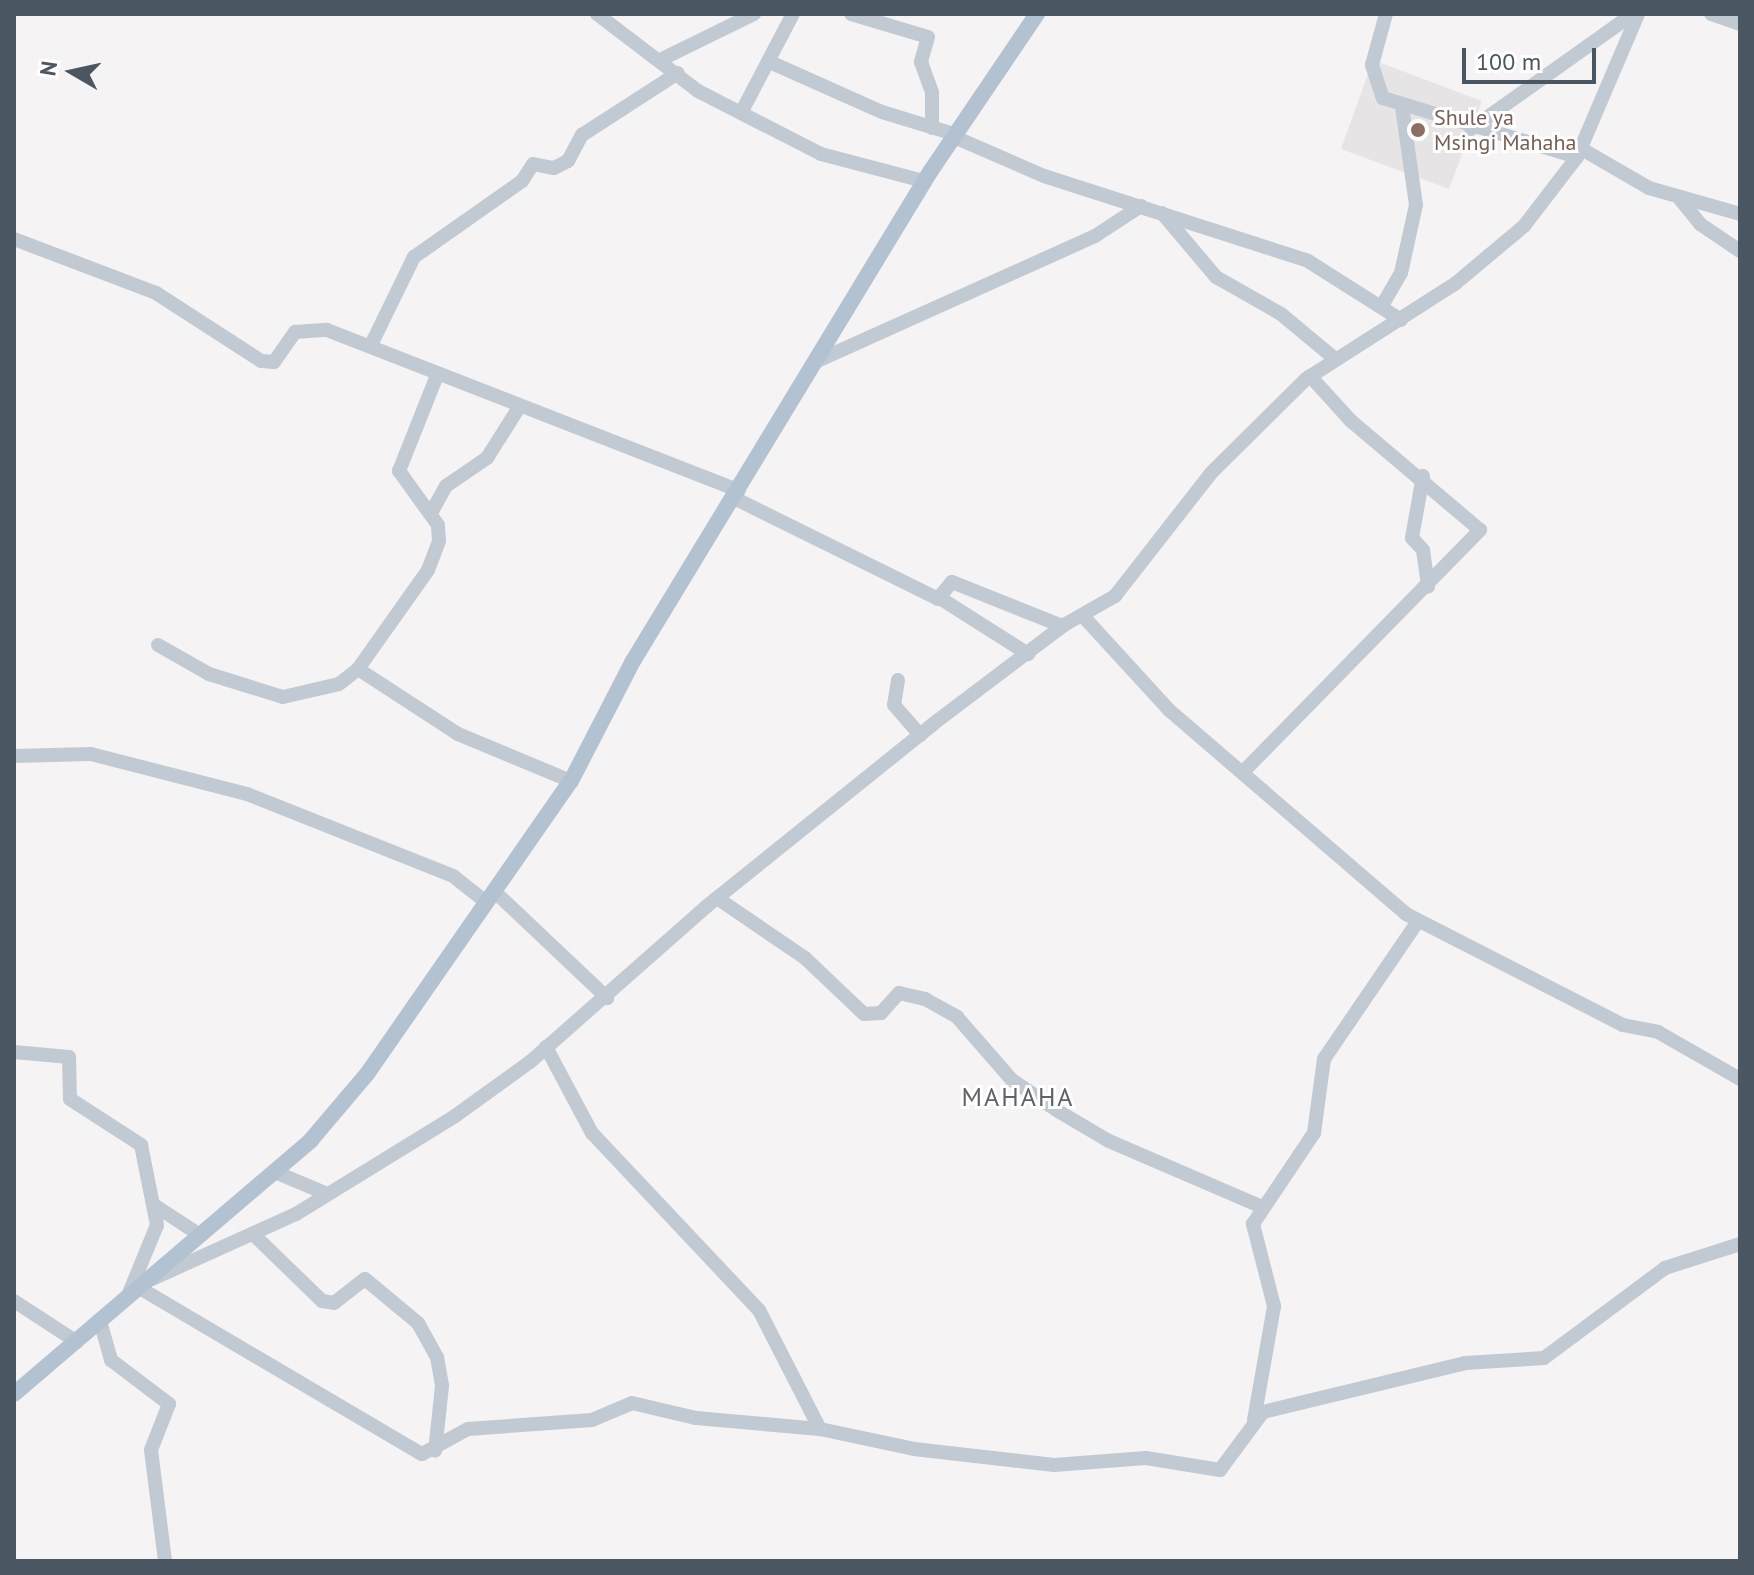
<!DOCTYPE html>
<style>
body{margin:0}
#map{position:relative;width:1754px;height:1575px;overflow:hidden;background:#f5f3f3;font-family:"PT Sans",sans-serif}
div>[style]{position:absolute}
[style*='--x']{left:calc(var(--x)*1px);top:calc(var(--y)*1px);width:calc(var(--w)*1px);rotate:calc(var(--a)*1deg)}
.education>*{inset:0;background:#e6e4e5}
.minor>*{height:14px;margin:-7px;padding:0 7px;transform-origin:7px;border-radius:7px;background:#c1cad2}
.major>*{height:16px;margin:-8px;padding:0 8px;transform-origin:8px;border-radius:8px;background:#b3c2d1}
.dots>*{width:22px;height:22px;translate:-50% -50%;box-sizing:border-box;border:4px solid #fff;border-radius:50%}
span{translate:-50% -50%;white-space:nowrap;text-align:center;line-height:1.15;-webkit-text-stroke:6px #fff;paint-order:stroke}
.education-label{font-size:22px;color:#785e54}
.left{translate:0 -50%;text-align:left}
.quarter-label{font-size:26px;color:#5f6368;letter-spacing:2px}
.frame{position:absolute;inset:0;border:16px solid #4a5661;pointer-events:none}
.north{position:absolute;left:32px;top:32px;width:80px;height:80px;-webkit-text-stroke:6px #fff;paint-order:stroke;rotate:279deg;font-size:22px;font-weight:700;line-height:32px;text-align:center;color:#4a5661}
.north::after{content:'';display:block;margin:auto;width:28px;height:36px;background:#4a5661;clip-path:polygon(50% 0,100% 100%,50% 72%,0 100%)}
.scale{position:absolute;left:1462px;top:48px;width:134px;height:36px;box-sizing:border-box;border:4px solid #4a5661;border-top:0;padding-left:10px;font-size:24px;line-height:28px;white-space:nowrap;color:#4a5661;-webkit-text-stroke:6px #fff;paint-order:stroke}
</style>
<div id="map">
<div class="education">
<div style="clip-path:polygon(1373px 60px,1482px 101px,1449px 189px,1341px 149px)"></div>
</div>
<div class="minor">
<div style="--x:597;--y:14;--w:127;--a:37.3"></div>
<div style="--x:698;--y:91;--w:138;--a:27.1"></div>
<div style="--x:821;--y:154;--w:106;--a:14.7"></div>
<div style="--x:851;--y:14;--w:80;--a:16.6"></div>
<div style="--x:928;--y:37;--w:26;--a:106"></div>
<div style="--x:921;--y:62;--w:32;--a:70"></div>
<div style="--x:932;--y:92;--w:36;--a:90"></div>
<div style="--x:1386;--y:14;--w:53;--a:105.4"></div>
<div style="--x:1372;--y:65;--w:35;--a:72"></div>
<div style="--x:1383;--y:98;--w:203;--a:16.9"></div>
<div style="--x:1711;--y:14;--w:31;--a:19"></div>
<div style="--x:660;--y:60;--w:105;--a:-26.1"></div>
<div style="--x:772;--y:63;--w:120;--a:24"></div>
<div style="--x:882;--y:112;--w:75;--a:17"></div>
<div style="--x:742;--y:111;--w:110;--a:-62.3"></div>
<div style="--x:1471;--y:129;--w:199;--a:-35.4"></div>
<div style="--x:952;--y:136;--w:100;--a:23.5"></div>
<div style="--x:1044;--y:176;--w:277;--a:17.8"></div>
<div style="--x:1308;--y:261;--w:110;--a:32.4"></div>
<div style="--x:1580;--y:148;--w:80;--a:30.1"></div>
<div style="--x:1649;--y:188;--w:95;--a:15.9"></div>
<div style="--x:1680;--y:199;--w:32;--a:51"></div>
<div style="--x:1700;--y:224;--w:48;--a:34"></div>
<div style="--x:1162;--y:213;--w:84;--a:49.8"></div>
<div style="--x:1216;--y:277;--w:75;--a:29.6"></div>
<div style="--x:1281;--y:314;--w:69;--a:39.7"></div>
<div style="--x:14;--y:239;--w:152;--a:20.8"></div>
<div style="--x:156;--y:293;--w:125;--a:32.9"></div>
<div style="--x:261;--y:361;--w:13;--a:4"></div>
<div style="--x:274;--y:362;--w:37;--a:-55"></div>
<div style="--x:295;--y:332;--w:32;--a:-4"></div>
<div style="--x:327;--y:330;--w:442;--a:21.3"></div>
<div style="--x:1383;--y:304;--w:36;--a:-60"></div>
<div style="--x:1401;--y:273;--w:70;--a:-77.6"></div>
<div style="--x:1416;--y:205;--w:99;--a:-98.1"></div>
<div style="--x:371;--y:345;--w:98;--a:-64"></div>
<div style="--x:414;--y:257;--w:132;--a:-35.1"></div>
<div style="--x:522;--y:181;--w:20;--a:-57"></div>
<div style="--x:533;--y:164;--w:21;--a:11"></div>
<div style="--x:554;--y:168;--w:16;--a:-27"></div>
<div style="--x:568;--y:161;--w:30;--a:-62"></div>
<div style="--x:582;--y:135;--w:114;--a:-32.9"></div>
<div style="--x:817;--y:361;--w:305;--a:-24.2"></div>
<div style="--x:1095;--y:236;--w:55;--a:-33.1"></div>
<div style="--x:1423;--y:476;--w:63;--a:100.1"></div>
<div style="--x:1412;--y:538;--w:16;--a:47"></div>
<div style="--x:1423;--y:550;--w:37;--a:82"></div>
<div style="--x:734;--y:498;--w:228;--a:26.3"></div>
<div style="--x:938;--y:599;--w:22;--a:-51"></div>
<div style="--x:952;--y:582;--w:118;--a:21.8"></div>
<div style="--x:431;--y:513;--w:31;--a:-61"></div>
<div style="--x:446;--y:486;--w:50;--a:-34.3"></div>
<div style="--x:487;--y:458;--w:58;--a:-57.7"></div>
<div style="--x:943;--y:600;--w:101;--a:32.4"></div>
<div style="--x:1082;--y:615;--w:129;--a:47.5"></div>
<div style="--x:1169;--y:710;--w:313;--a:40.7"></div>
<div style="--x:1406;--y:914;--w:244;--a:27.1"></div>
<div style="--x:1623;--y:1025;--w:36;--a:11"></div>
<div style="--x:1658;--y:1032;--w:95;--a:29.8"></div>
<div style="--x:158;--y:645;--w:59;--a:29.6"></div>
<div style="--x:209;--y:674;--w:77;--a:17.3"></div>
<div style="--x:283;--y:697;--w:57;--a:-13.1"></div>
<div style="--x:339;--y:684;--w:24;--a:-38"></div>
<div style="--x:358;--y:669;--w:121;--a:-54.7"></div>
<div style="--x:428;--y:570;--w:31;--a:-69"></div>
<div style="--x:439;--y:541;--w:16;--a:-94"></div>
<div style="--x:438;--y:525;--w:67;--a:-125.8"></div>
<div style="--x:399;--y:471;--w:105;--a:-68.3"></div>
<div style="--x:358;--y:669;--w:119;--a:33"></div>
<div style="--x:458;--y:734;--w:122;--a:22.6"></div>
<div style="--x:898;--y:680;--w:25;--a:99"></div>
<div style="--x:894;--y:705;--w:40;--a:49"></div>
<div style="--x:14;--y:756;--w:77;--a:-1.5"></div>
<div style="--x:91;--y:754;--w:161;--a:14.4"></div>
<div style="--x:247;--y:794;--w:222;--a:21.7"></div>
<div style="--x:453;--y:876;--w:42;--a:38.2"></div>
<div style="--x:1243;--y:772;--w:339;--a:-45.6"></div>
<div style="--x:1480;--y:530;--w:169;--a:-139.8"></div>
<div style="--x:1351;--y:421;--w:61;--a:-132.3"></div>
<div style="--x:494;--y:891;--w:156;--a:43.4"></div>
<div style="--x:717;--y:898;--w:107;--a:34.3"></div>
<div style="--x:805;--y:958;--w:81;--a:43.5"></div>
<div style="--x:864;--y:1014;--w:17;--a:-3"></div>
<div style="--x:881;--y:1013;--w:27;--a:-48"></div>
<div style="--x:899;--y:993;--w:27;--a:13"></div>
<div style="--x:925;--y:999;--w:37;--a:29"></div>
<div style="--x:957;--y:1017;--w:84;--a:48.9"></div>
<div style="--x:1012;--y:1080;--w:55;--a:34"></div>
<div style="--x:1058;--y:1111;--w:59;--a:30.5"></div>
<div style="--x:1109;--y:1141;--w:164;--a:23.3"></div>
<div style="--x:546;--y:1047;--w:98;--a:61.9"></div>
<div style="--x:592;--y:1133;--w:243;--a:46.7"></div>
<div style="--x:759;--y:1310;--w:134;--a:62.9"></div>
<div style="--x:820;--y:1429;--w:96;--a:12"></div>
<div style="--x:914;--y:1449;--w:141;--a:6.5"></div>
<div style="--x:1054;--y:1465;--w:92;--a:-4.4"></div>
<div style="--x:1146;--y:1458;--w:75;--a:9.2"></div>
<div style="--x:1220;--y:1470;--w:72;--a:-53.4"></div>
<div style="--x:1263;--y:1412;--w:208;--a:-13.6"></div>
<div style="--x:1465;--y:1363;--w:79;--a:-3.6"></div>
<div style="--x:1544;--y:1358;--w:151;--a:-36.6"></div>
<div style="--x:1665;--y:1268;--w:79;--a:-17.7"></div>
<div style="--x:14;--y:1052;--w:55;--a:5.2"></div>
<div style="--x:69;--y:1057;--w:42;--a:88.6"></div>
<div style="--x:70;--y:1099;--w:85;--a:32.9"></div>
<div style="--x:141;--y:1145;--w:82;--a:78.7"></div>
<div style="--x:157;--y:1225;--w:79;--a:112.3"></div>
<div style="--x:275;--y:1172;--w:54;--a:22.8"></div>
<div style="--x:154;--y:1205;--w:55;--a:33.1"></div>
<div style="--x:254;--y:1235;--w:95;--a:44.1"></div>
<div style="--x:322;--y:1301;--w:12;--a:9"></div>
<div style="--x:334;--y:1303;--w:39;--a:-38"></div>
<div style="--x:365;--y:1279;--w:69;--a:39.7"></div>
<div style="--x:418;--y:1323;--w:39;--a:61"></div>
<div style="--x:437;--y:1357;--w:29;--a:80"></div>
<div style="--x:442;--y:1386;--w:65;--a:96.1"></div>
<div style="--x:152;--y:1279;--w:158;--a:-24.3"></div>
<div style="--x:296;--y:1214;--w:187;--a:-31.6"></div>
<div style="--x:455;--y:1116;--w:92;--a:-35.8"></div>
<div style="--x:530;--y:1062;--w:236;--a:-41.4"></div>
<div style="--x:707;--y:906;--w:290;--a:-38.8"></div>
<div style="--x:933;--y:724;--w:164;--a:-37.1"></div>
<div style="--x:1064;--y:625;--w:59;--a:-29.6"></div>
<div style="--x:1115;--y:596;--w:156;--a:-52"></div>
<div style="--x:1211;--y:473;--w:134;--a:-44.7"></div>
<div style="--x:1306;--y:379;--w:178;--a:-32.6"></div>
<div style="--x:1456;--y:283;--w:89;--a:-40"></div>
<div style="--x:1524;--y:226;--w:87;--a:-52.5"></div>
<div style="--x:1577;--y:157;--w:155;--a:-66.9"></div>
<div style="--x:138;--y:1287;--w:329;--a:30.5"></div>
<div style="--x:422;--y:1454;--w:52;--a:-28.5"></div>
<div style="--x:468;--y:1429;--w:124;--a:-4.2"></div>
<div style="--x:592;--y:1420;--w:43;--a:-23"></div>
<div style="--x:632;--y:1403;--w:66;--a:13.2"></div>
<div style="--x:696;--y:1418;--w:124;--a:5.1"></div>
<div style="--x:14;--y:1301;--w:75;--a:33.1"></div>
<div style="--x:100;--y:1321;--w:41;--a:74.2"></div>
<div style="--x:111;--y:1360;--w:73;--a:37.2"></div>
<div style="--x:169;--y:1404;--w:49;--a:111.4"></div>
<div style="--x:151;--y:1450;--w:112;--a:82.8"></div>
<div style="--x:1254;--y:1420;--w:116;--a:-80"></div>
<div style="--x:1274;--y:1306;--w:85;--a:-104.4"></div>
<div style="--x:1253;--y:1224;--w:110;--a:-56.2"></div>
<div style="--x:1314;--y:1133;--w:75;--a:-82.3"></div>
<div style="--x:1324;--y:1059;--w:167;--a:-55.7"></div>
</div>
<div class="major">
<div style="--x:14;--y:1394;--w:391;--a:-40.5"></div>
<div style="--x:311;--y:1140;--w:87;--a:-49.7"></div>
<div style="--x:367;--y:1074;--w:357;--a:-55.2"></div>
<div style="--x:571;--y:781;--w:135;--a:-62.7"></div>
<div style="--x:633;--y:661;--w:572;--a:-58.73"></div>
<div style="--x:930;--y:172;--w:191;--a:-55.9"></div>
</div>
<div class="dots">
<div style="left:1418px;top:130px;background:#8d6e63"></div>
</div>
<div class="education-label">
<span class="left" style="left:1434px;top:130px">Shule ya<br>Msingi Mahaha</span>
</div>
<div class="quarter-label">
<span style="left:1018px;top:1097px">MAHAHA</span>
</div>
<div class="frame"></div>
<div class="north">N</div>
<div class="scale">100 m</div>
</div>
